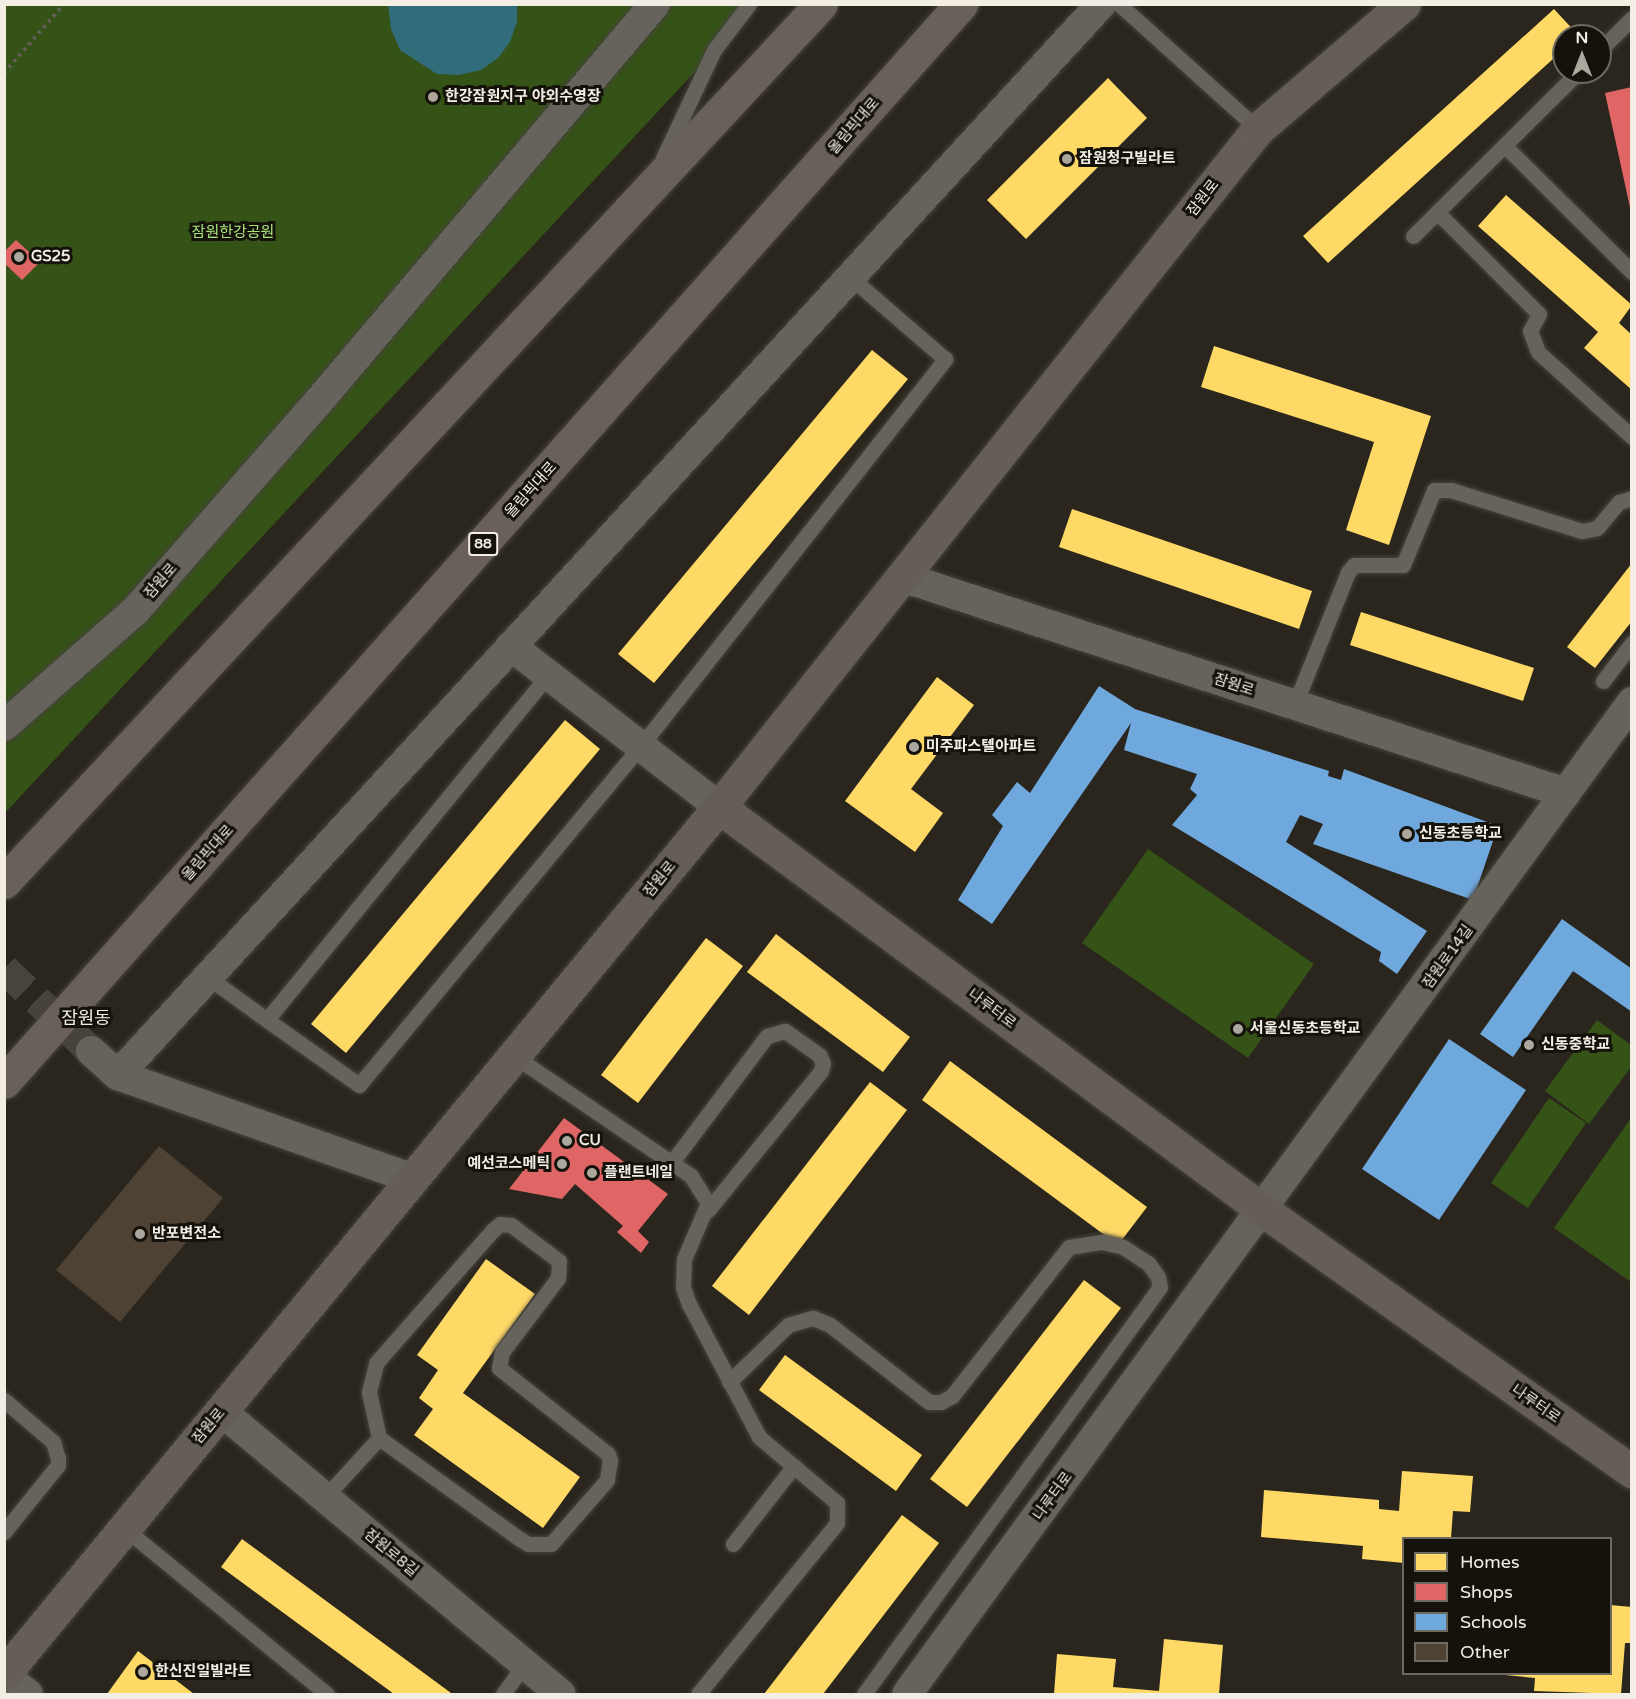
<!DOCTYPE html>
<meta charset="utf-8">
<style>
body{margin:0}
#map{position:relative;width:1636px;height:1699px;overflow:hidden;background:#2a261d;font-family:"Varela Round","Noto Sans KR",sans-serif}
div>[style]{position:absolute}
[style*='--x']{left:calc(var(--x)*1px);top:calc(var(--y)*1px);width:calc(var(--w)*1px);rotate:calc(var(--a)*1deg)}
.green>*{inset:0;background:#355217}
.water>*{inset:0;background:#316c7b}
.homes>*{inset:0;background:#ffd966}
.shops>*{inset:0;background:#e06666}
.schools>*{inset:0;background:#6fa8dc}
.building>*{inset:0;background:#4d4234}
.minor-tunnel>*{height:30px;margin-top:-15px;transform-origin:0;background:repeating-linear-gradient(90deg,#48443b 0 30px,transparent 0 45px)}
.path>*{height:4px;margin-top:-2px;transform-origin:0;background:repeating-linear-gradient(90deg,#615f58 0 3px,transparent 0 7.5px)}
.roads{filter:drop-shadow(0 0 2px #47443d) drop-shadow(0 0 2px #47443d)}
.service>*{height:15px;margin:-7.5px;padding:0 7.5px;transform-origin:7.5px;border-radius:7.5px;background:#66635c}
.minor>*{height:30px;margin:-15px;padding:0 15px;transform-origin:15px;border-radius:15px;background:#66635c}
.secondary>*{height:33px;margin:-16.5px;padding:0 16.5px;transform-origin:16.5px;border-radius:16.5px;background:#645e57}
.trunk>*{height:33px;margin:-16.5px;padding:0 16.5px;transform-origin:16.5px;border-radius:16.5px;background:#696059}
.dots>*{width:16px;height:16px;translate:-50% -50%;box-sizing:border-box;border:3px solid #14120a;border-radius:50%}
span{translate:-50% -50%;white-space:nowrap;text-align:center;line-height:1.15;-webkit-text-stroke:6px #14120a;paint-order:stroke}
.shield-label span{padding:2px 4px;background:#14120a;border:2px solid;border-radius:4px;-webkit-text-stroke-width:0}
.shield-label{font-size:14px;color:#f2eee3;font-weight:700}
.poi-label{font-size:15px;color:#f2eee3;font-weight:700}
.left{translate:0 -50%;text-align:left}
.right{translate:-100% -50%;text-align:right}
.street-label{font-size:15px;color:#f2eee3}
.park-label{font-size:15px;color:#a8e37a}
.quarter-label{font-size:18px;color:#f2eee3}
.frame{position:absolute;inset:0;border:6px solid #f2eee3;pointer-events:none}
.legend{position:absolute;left:1402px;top:1537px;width:210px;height:138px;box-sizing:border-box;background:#14120a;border:2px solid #6d6a61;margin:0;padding:8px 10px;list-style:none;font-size:18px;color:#f2eee3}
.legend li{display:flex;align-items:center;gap:12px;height:30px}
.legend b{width:30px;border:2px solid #6d6a61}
.north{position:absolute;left:1552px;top:24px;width:60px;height:60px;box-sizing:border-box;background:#14120a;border:2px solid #6d6a61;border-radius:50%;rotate:0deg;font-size:16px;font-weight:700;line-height:24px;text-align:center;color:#f2eee3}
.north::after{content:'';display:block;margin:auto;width:21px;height:27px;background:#aca89e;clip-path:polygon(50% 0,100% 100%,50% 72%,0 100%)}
</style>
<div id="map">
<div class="green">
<div style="clip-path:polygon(5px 5px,757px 5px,5px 813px)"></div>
<div style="clip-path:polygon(1148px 849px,1314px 964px,1248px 1058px,1082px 943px)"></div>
<div style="clip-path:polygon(1597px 1020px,1631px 1045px,1631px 1067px,1589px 1124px,1545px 1091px)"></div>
<div style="clip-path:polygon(1549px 1098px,1586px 1123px,1528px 1208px,1491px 1183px)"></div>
<div style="clip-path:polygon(1631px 1118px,1631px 1282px,1554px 1228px)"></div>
</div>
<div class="water">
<div style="clip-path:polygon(388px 5px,517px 5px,517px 22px,510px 42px,498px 58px,481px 70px,459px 75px,437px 74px,400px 50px,391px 29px)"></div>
</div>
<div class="homes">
<div style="clip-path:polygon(1554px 9px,1579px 36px,1564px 36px,1564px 49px,1328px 263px,1303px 236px)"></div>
<div style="clip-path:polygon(1108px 78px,1147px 118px,1026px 239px,987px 200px)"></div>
<div style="clip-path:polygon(1506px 195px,1632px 305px,1619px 323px,1632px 335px,1632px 390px,1584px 348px,1598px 332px,1478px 226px)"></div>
<div style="clip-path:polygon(1214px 346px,1431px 416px,1389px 545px,1346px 530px,1374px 442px,1201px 387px)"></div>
<div style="clip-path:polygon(872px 350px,908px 379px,654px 683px,618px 654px)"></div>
<div style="clip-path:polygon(1072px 509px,1312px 591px,1299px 629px,1059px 547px)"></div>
<div style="clip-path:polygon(1632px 563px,1632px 621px,1595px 668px,1567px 647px)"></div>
<div style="clip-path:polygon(1361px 612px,1534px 668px,1523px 701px,1350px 645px)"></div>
<div style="clip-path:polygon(937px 677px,974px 705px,911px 789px,943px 813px,915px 852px,845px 801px)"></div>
<div style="clip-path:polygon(565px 720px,600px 749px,346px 1053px,311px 1024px)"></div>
<div style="clip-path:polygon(776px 934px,910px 1037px,883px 1072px,747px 972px)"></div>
<div style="clip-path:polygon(706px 938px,743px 966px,638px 1103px,601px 1075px)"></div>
<div style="clip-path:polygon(950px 1061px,1147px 1207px,1118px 1245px,922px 1100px)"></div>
<div style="clip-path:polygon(870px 1082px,907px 1110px,749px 1315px,712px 1286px)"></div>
<div style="clip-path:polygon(486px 1259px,535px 1294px,463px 1393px,580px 1477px,543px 1528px,414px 1435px,433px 1409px,419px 1398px,438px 1370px,417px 1355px)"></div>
<div style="clip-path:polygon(1084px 1280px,1121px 1308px,967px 1507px,930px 1479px)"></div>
<div style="clip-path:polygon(785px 1355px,922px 1455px,896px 1491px,759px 1390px)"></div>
<div style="clip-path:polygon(1402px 1471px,1473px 1476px,1470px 1512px,1453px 1511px,1451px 1538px,1404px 1538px,1404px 1563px,1362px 1559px,1363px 1546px,1261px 1537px,1264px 1490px,1379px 1500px,1379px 1509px,1399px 1511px)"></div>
<div style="clip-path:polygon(902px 1515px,939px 1543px,823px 1694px,764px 1694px)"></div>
<div style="clip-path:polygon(242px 1539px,451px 1693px,450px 1694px,394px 1694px,221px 1567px)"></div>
<div style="clip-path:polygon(1610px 1605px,1632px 1607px,1632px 1643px,1625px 1643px,1621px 1694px,1534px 1691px,1535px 1678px,1505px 1675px,1610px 1674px)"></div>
<div style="clip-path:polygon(1164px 1639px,1223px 1645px,1219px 1694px,1054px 1694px,1057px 1654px,1116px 1659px,1113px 1687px,1159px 1691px)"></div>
<div style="clip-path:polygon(138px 1651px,194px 1694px,107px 1694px)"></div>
</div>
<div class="shops">
<div style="clip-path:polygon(1632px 87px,1632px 212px,1631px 212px,1605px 93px)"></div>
<div style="clip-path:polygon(16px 240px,40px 262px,22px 280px,4px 263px,4px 252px)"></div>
<div style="clip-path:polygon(564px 1118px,668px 1194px,638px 1231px,649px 1242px,641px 1253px,617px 1232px,623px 1226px,575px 1184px,562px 1199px,509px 1189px)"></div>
</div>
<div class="schools">
<div style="clip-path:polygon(1099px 686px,1135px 709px,1329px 771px,1328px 776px,1341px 780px,1344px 769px,1498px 826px,1473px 900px,1313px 844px,1323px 824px,1300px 815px,1286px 842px,1427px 931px,1397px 974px,1379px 961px,1381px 952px,1172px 825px,1197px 795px,1190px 789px,1197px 774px,1124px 750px,1131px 723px,992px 924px,958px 900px,1003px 826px,992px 815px,1017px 782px,1030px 793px)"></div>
<div style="clip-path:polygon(1562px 919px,1632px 969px,1632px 1012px,1573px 971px,1513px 1057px,1480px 1034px)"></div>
<div style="clip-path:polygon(1449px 1039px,1526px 1090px,1439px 1220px,1362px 1169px)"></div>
</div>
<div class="building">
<div style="clip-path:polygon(159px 1146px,223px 1198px,120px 1322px,56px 1270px)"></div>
</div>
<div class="minor-tunnel">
<div style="--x:4;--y:969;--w:120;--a:43.3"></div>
</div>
<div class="path">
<div style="--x:4;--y:73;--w:91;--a:-49"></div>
</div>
<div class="roads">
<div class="service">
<div style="--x:1119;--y:4;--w:187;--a:42"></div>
<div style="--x:1600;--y:50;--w:45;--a:-45"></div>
<div style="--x:1505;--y:146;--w:179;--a:44.8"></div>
<div style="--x:663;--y:158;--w:119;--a:-64.7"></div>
<div style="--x:714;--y:50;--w:58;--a:-52.7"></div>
<div style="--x:1437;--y:212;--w:144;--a:45"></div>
<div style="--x:1539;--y:314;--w:19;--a:118"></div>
<div style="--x:1530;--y:331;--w:22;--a:69"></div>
<div style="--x:1538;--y:352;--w:127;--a:42.1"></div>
<div style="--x:1413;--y:236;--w:233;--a:-44.8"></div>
<div style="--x:548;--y:675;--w:445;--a:129.2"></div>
<div style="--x:267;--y:1020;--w:113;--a:35.2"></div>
<div style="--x:359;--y:1085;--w:440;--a:-50.3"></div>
<div style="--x:640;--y:747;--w:494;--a:-51.8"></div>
<div style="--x:945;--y:359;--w:125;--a:-139.2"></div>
<div style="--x:1603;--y:681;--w:48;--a:-52.7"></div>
<div style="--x:1295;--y:704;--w:142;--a:-68.1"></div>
<div style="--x:1348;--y:572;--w:9;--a:-49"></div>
<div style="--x:1354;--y:565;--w:49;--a:0"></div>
<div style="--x:1403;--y:565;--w:81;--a:-67.5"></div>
<div style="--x:1434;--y:490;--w:17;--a:0"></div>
<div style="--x:1451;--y:490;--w:137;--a:17.4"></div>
<div style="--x:1582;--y:531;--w:15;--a:-11"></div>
<div style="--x:1597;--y:528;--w:34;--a:-50"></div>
<div style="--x:1619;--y:502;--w:14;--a:-17"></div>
<div style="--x:209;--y:978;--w:72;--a:35.9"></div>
<div style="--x:514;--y:1056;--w:214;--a:34.1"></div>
<div style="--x:691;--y:1176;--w:32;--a:58"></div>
<div style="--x:708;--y:1203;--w:61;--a:113.2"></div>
<div style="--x:684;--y:1259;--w:28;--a:92"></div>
<div style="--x:683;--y:1287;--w:18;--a:71"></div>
<div style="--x:689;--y:1304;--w:150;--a:62.2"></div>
<div style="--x:759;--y:1437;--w:102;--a:40.2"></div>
<div style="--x:837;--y:1503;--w:20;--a:90"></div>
<div style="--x:837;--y:1523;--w:220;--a:129.1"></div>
<div style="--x:672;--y:1162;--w:158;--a:-53"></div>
<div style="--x:767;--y:1036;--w:19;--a:-16"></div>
<div style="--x:785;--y:1031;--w:42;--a:35.2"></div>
<div style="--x:819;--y:1055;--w:9;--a:63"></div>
<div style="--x:823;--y:1063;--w:8;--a:104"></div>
<div style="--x:821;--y:1071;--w:179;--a:129.1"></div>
<div style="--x:729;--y:1382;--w:82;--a:-44"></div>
<div style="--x:788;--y:1325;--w:26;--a:-16"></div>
<div style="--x:813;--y:1318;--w:18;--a:22"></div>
<div style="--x:830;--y:1325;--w:125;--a:37.9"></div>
<div style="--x:929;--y:1402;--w:12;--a:0"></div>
<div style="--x:941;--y:1402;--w:13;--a:-29"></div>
<div style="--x:952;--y:1396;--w:189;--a:-51.9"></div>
<div style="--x:1069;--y:1247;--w:33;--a:-9"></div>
<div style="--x:1102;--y:1242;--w:22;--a:13"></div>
<div style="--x:1123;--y:1247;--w:30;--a:33"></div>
<div style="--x:1148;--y:1263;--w:17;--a:54"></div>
<div style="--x:1158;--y:1277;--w:10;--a:79"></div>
<div style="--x:1160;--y:1287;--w:503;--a:126.03"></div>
<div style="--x:4;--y:1400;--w:65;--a:40.6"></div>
<div style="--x:53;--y:1442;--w:17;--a:73"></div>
<div style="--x:58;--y:1458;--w:7;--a:90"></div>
<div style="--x:58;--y:1465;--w:86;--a:128.9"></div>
<div style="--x:325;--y:1497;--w:80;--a:-47.5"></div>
<div style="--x:379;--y:1438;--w:47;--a:-102.3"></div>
<div style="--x:369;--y:1392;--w:30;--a:-76"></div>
<div style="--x:376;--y:1363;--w:177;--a:-48.7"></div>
<div style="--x:493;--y:1230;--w:9;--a:-41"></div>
<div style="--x:500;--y:1224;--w:11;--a:5"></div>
<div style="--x:511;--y:1225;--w:60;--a:36.9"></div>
<div style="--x:559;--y:1261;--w:17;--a:93"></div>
<div style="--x:558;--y:1278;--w:93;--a:127.1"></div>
<div style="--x:502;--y:1352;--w:16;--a:101"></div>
<div style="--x:499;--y:1368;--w:139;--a:38.3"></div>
<div style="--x:608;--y:1454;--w:6;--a:72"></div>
<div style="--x:610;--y:1460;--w:20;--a:99"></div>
<div style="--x:607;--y:1480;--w:85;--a:131.2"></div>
<div style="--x:551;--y:1544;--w:23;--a:180"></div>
<div style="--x:528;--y:1544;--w:13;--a:-148"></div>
<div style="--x:517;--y:1537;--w:170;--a:-144.3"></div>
<div style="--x:124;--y:1528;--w:262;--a:39.3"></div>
<div style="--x:733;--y:1544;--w:99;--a:-52"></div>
<div style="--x:503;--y:1694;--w:37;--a:-54"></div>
</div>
<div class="minor">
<div style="--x:902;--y:577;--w:698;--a:18.02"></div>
<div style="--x:511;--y:646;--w:263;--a:37.7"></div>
<div style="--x:4;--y:726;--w:174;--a:-41.3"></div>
<div style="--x:135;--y:611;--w:279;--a:-48.8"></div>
<div style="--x:319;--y:401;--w:520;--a:-49.76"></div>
<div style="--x:91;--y:1051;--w:36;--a:42"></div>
<div style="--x:118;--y:1075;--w:313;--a:19.4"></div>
<div style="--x:118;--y:1075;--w:1454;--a:-47.45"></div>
<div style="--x:221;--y:1411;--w:442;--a:39.8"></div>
<div style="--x:4;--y:1676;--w:30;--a:37"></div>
<div style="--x:907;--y:1694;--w:1229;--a:-53.84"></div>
</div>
<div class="secondary">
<div style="--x:719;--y:807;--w:678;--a:36.55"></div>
<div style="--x:1264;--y:1211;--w:451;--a:35.3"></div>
<div style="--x:4;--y:1674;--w:1124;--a:-50.49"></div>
<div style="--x:719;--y:807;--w:866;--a:-51.52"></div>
<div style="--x:1258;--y:129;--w:192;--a:-40.6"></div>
</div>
<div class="trunk">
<div style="--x:4;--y:882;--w:1199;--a:-47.06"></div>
<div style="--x:4;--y:1082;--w:1442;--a:-48.4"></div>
</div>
</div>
<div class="dots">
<div style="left:433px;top:97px;background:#aca89e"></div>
<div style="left:1067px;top:159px;background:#aca89e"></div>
<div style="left:19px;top:257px;background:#aca89e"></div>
<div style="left:914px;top:747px;background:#aca89e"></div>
<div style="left:1407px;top:834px;background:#aca89e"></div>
<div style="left:1238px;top:1029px;background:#aca89e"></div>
<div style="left:1529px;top:1045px;background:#aca89e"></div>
<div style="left:567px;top:1141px;background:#aca89e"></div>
<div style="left:562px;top:1164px;background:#aca89e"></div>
<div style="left:592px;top:1173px;background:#aca89e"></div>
<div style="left:140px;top:1234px;background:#aca89e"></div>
<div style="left:143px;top:1672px;background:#aca89e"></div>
</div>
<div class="shield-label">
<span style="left:483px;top:544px">88</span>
</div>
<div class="poi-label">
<span class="left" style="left:445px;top:97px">한강잠원지구 야외수영장</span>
<span class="left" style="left:1079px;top:159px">잠원청구빌라트</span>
<span class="left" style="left:31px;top:257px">GS25</span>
<span class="left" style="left:926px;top:747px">미주파스텔아파트</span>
<span class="left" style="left:1419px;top:834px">신동초등학교</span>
<span class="left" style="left:1250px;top:1029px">서울신동초등학교</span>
<span class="left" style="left:1541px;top:1045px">신동중학교</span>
<span class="left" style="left:579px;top:1141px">CU</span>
<span class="right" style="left:550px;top:1164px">예선코스메틱</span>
<span class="left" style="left:604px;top:1173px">플랜트네일</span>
<span class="left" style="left:152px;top:1234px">반포변전소</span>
<span class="left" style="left:155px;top:1672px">한신진일빌라트</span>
</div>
<div class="street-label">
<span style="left:854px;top:126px;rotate:-49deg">올림픽대로</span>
<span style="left:1203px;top:198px;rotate:-52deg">잠원로</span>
<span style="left:531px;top:490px;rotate:-48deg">올림픽대로</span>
<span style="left:161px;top:581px;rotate:-49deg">잠원로</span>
<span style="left:1234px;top:685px;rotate:18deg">잠원로</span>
<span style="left:208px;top:853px;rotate:-48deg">올림픽대로</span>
<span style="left:660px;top:879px;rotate:-51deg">잠원로</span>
<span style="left:1448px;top:957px;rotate:-54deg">잠원로14길</span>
<span style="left:992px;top:1009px;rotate:37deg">나루터로</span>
<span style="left:1536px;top:1404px;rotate:35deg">나루터로</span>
<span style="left:209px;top:1426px;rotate:-50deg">잠원로</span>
<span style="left:1053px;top:1496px;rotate:-54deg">나루터로</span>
<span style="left:391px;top:1553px;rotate:40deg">잠원로8길</span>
</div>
<div class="park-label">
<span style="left:233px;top:233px">잠원한강공원</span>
</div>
<div class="quarter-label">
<span style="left:86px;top:1018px">잠원동</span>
</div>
<div class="frame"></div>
<ul class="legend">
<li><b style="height:16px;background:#ffd966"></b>Homes</li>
<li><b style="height:16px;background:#e06666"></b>Shops</li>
<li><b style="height:16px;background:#6fa8dc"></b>Schools</li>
<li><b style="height:16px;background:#4d4234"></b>Other</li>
</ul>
<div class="north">N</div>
</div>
